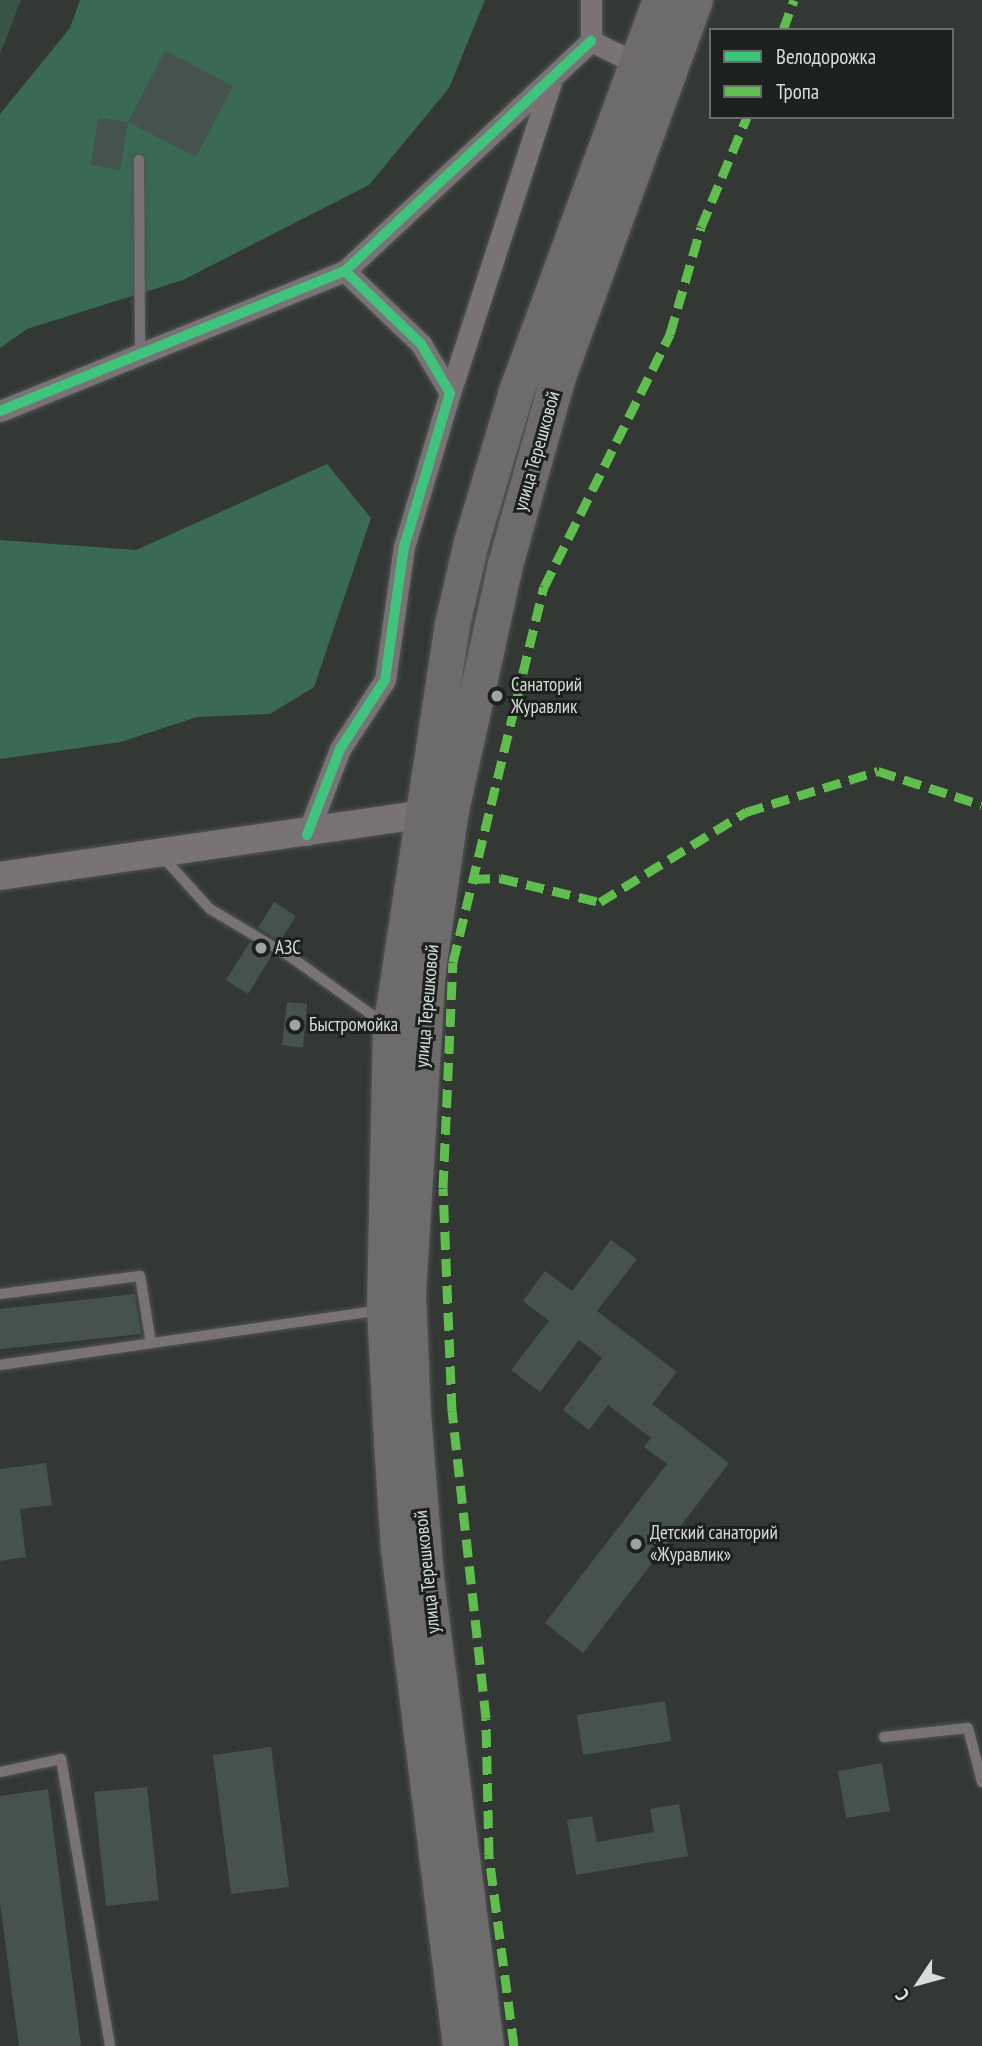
<!DOCTYPE html>
<meta charset="utf-8">
<style>
body{margin:0}
#map{position:relative;width:982px;height:2046px;overflow:hidden;background:#333835;font-family:"PT Sans Narrow",sans-serif}
div>[style]{position:absolute}
[style*='--x']{left:calc(var(--x)*1px);top:calc(var(--y)*1px);width:calc(var(--w)*1px);rotate:calc(var(--a)*1deg)}
.green>*{inset:0;background:#395447}
.forest>*{inset:0;background:#3a6954}
.building>*{inset:0;background:#46524d}
.roads{filter:drop-shadow(0 0 2px #515553) drop-shadow(0 0 2px #515553)}
.service>*{height:10px;margin:-5px;padding:0 5px;transform-origin:5px;border-radius:5px;background:#797376}
.minor>*{height:21px;margin:-10.5px;padding:0 10.5px;transform-origin:10.5px;border-radius:10.5px;background:#797376}
.tertiary>*{height:28px;margin:-14px;padding:0 14px;transform-origin:14px;border-radius:14px;background:#797376}
.primary>*{height:35px;margin:-17.5px;padding:0 17.5px;transform-origin:17.5px;border-radius:17.5px;background:#6e6b6c}
.quiet>*{height:9px;margin-top:-4.5px;transform-origin:0;background:repeating-linear-gradient(90deg,#5fbe4e 0 18px,transparent 0 27px)}
.cycleway>*{height:10px;margin:-5px;padding:0 5px;transform-origin:5px;border-radius:5px;background:#40c37c}
.dots>*{width:19px;height:19px;translate:-50% -50%;box-sizing:border-box;border:4px solid #1c211e;border-radius:50%}
span{translate:-50% -50%;white-space:nowrap;text-align:center;line-height:1.15;-webkit-text-stroke:6px #1c211e;paint-order:stroke}
.street-label{font-size:19px;color:#d7deda}
.poi-label{font-size:19px;color:#d7deda}
.left{translate:0 -50%;text-align:left}
.legend{position:absolute;left:709px;top:28px;width:245px;height:91px;box-sizing:border-box;background:#1c211e;border:2px solid #676d69;margin:0;padding:9px 12px;list-style:none;font-size:21px;color:#d7deda}
.legend li{display:flex;align-items:center;gap:14px;height:35px}
.legend b{width:35px;border:2px solid #676d69}
.north{position:absolute;left:884px;top:1948px;width:70px;height:70px;-webkit-text-stroke:5px #1c211e;paint-order:stroke;rotate:234deg;font-size:19px;font-weight:700;line-height:28px;text-align:center;color:#d7deda}
.north::after{content:'';display:block;margin:auto;width:24px;height:32px;background:#d7deda;clip-path:polygon(50% 0,100% 100%,50% 72%,0 100%)}
</style>
<div id="map">
<div class="green">
<div style="clip-path:polygon(0 0,21px 0,0 54px)"></div>
</div>
<div class="forest">
<div style="clip-path:polygon(80px 0,485px 0,449px 88px,369px 185px,183px 280px,27px 329px,0 348px,0 114px,70px 28px)"></div>
<div style="clip-path:polygon(327px 464px,371px 518px,314px 687px,270px 714px,197px 717px,121px 742px,0 759px,0 540px,136px 550px)"></div>
</div>
<div class="building">
<div style="clip-path:polygon(165px 51px,233px 86px,196px 157px,128px 122px)"></div>
<div style="clip-path:polygon(98px 118px,128px 122px,120px 170px,91px 165px)"></div>
<div style="clip-path:polygon(274px 902px,296px 916px,280px 941px,258px 928px)"></div>
<div style="clip-path:polygon(250px 942px,272px 955px,248px 994px,226px 980px)"></div>
<div style="clip-path:polygon(287px 1002px,307px 1004px,303px 1048px,282px 1045px)"></div>
<div style="clip-path:polygon(611px 1240px,637px 1259px,597px 1311px,677px 1372px,652px 1404px,729px 1463px,583px 1653px,545px 1623px,667px 1464px,644px 1447px,651px 1438px,608px 1405px,589px 1430px,563px 1410px,602px 1358px,579px 1340px,540px 1392px,511px 1370px,549px 1321px,523px 1301px,545px 1271px,572px 1291px)"></div>
<div style="clip-path:polygon(135px 1294px,141px 1334px,0 1349px,0 1309px)"></div>
<div style="clip-path:polygon(46px 1463px,52px 1505px,20px 1509px,26px 1557px,0 1561px,0 1469px)"></div>
<div style="clip-path:polygon(665px 1701px,671px 1741px,583px 1755px,577px 1715px)"></div>
<div style="clip-path:polygon(271px 1747px,289px 1887px,231px 1894px,213px 1755px)"></div>
<div style="clip-path:polygon(882px 1763px,890px 1811px,846px 1818px,838px 1771px)"></div>
<div style="clip-path:polygon(147px 1787px,159px 1900px,106px 1906px,94px 1792px)"></div>
<div style="clip-path:polygon(48px 1789px,81px 2046px,19px 2046px,0 1903px,0 1796px)"></div>
<div style="clip-path:polygon(679px 1804px,688px 1856px,576px 1875px,567px 1820px,592px 1816px,597px 1842px,654px 1832px,650px 1809px)"></div>
</div>
<div class="roads">
<div class="service">
<div style="--x:139;--y:160;--w:194;--a:89.7"></div>
<div style="--x:161;--y:855;--w:73;--a:47.8"></div>
<div style="--x:210;--y:909;--w:94;--a:30.7"></div>
<div style="--x:291;--y:957;--w:117;--a:35.6"></div>
<div style="--x:0;--y:1294;--w:141;--a:-7.3"></div>
<div style="--x:140;--y:1276;--w:68;--a:80.7"></div>
<div style="--x:0;--y:1365;--w:385;--a:-8.2"></div>
<div style="--x:884;--y:1737;--w:84;--a:-6.1"></div>
<div style="--x:968;--y:1728;--w:56;--a:75.5"></div>
<div style="--x:0;--y:1772;--w:62;--a:-12"></div>
<div style="--x:61;--y:1759;--w:291;--a:80.3"></div>
</div>
<div class="minor">
<div style="--x:591;--y:0;--w:41;--a:90"></div>
<div style="--x:591;--y:41;--w:50;--a:26.1"></div>
<div style="--x:450;--y:393;--w:326;--a:-72"></div>
<div style="--x:0;--y:411;--w:372;--a:-22.1"></div>
<div style="--x:345;--y:271;--w:337;--a:-43.1"></div>
<div style="--x:307;--y:835;--w:92;--a:-69"></div>
<div style="--x:340;--y:749;--w:82;--a:-56.9"></div>
<div style="--x:385;--y:680;--w:134;--a:-81.9"></div>
<div style="--x:404;--y:547;--w:161;--a:-73.4"></div>
<div style="--x:450;--y:393;--w:57;--a:-120.6"></div>
<div style="--x:421;--y:344;--w:105;--a:-136.2"></div>
</div>
<div class="tertiary">
<div style="--x:0;--y:876;--w:446;--a:-8.3"></div>
</div>
<div class="primary">
<div style="--x:460;--y:2046;--w:500;--a:-97.1"></div>
<div style="--x:398;--y:1550;--w:109;--a:-93.7"></div>
<div style="--x:391;--y:1441;--w:132;--a:-93"></div>
<div style="--x:384;--y:1309;--w:280;--a:-88.8"></div>
<div style="--x:390;--y:1029;--w:410;--a:-81.3"></div>
<div style="--x:452;--y:624;--w:84;--a:-77"></div>
<div style="--x:471;--y:542;--w:158;--a:-73.4"></div>
<div style="--x:516;--y:391;--w:417;--a:-69.8"></div>
<div style="--x:486;--y:2046;--w:474;--a:-97.3"></div>
<div style="--x:426;--y:1576;--w:161;--a:-94.6"></div>
<div style="--x:413;--y:1416;--w:124;--a:-92.3"></div>
<div style="--x:408;--y:1292;--w:324;--a:-86.5"></div>
<div style="--x:428;--y:969;--w:161;--a:-81.8"></div>
<div style="--x:451;--y:810;--w:248;--a:-77.6"></div>
<div style="--x:504;--y:568;--w:199;--a:-74.3"></div>
<div style="--x:558;--y:376;--w:400;--a:-70"></div>
</div>
</div>
<div class="quiet">
<div style="--x:783;--y:30;--w:32;--a:-70"></div>
<div style="--x:472;--y:879;--w:28;--a:-2"></div>
<div style="--x:500;--y:878;--w:103;--a:13.5"></div>
<div style="--x:600;--y:902;--w:172;--a:-31.7"></div>
<div style="--x:746;--y:812;--w:138;--a:-17.3"></div>
<div style="--x:878;--y:771;--w:109;--a:18.1"></div>
<div style="--x:514;--y:2046;--w:193;--a:-97.5"></div>
<div style="--x:489;--y:1855;--w:137;--a:-91.3"></div>
<div style="--x:486;--y:1718;--w:309;--a:-96.3"></div>
<div style="--x:452;--y:1411;--w:223;--a:-92.3"></div>
<div style="--x:443;--y:1188;--w:226;--a:-87.5"></div>
<div style="--x:453;--y:962;--w:386;--a:-76.4"></div>
<div style="--x:544;--y:587;--w:283;--a:-63.5"></div>
<div style="--x:670;--y:334;--w:111;--a:-73.8"></div>
<div style="--x:701;--y:227;--w:119;--a:-67.3"></div>
</div>
<div class="cycleway">
<div style="--x:0;--y:411;--w:372;--a:-22.1"></div>
<div style="--x:345;--y:271;--w:337;--a:-43.1"></div>
<div style="--x:307;--y:835;--w:92;--a:-69"></div>
<div style="--x:340;--y:749;--w:82;--a:-56.9"></div>
<div style="--x:385;--y:680;--w:134;--a:-81.9"></div>
<div style="--x:404;--y:547;--w:161;--a:-73.4"></div>
<div style="--x:450;--y:393;--w:57;--a:-120.6"></div>
<div style="--x:421;--y:344;--w:105;--a:-136.2"></div>
</div>
<div class="dots">
<div style="left:497px;top:696px;background:#9ea4a0"></div>
<div style="left:261px;top:948px;background:#9ea4a0"></div>
<div style="left:295px;top:1025px;background:#9ea4a0"></div>
<div style="left:636px;top:1544px;background:#9ea4a0"></div>
</div>
<div class="street-label">
<span style="left:537px;top:451px;rotate:-74deg">улица Терешковой</span>
<span style="left:427px;top:1006px;rotate:-85deg">улица Терешковой</span>
<span style="left:427px;top:1572px;rotate:-96deg">улица Терешковой</span>
</div>
<div class="poi-label">
<span class="left" style="left:511px;top:696px">Санаторий<br>Журавлик</span>
<span class="left" style="left:275px;top:948px">АЗС</span>
<span class="left" style="left:309px;top:1025px">Быстромойка</span>
<span class="left" style="left:650px;top:1544px">Детский санаторий<br>«Журавлик»</span>
</div>
<ul class="legend">
<li><b style="height:9px;background:#40c37c"></b>Велодорожка</li>
<li><b style="height:9px;background:#5fbe4e"></b>Тропа</li>
</ul>
<div class="north">С</div>
</div>
